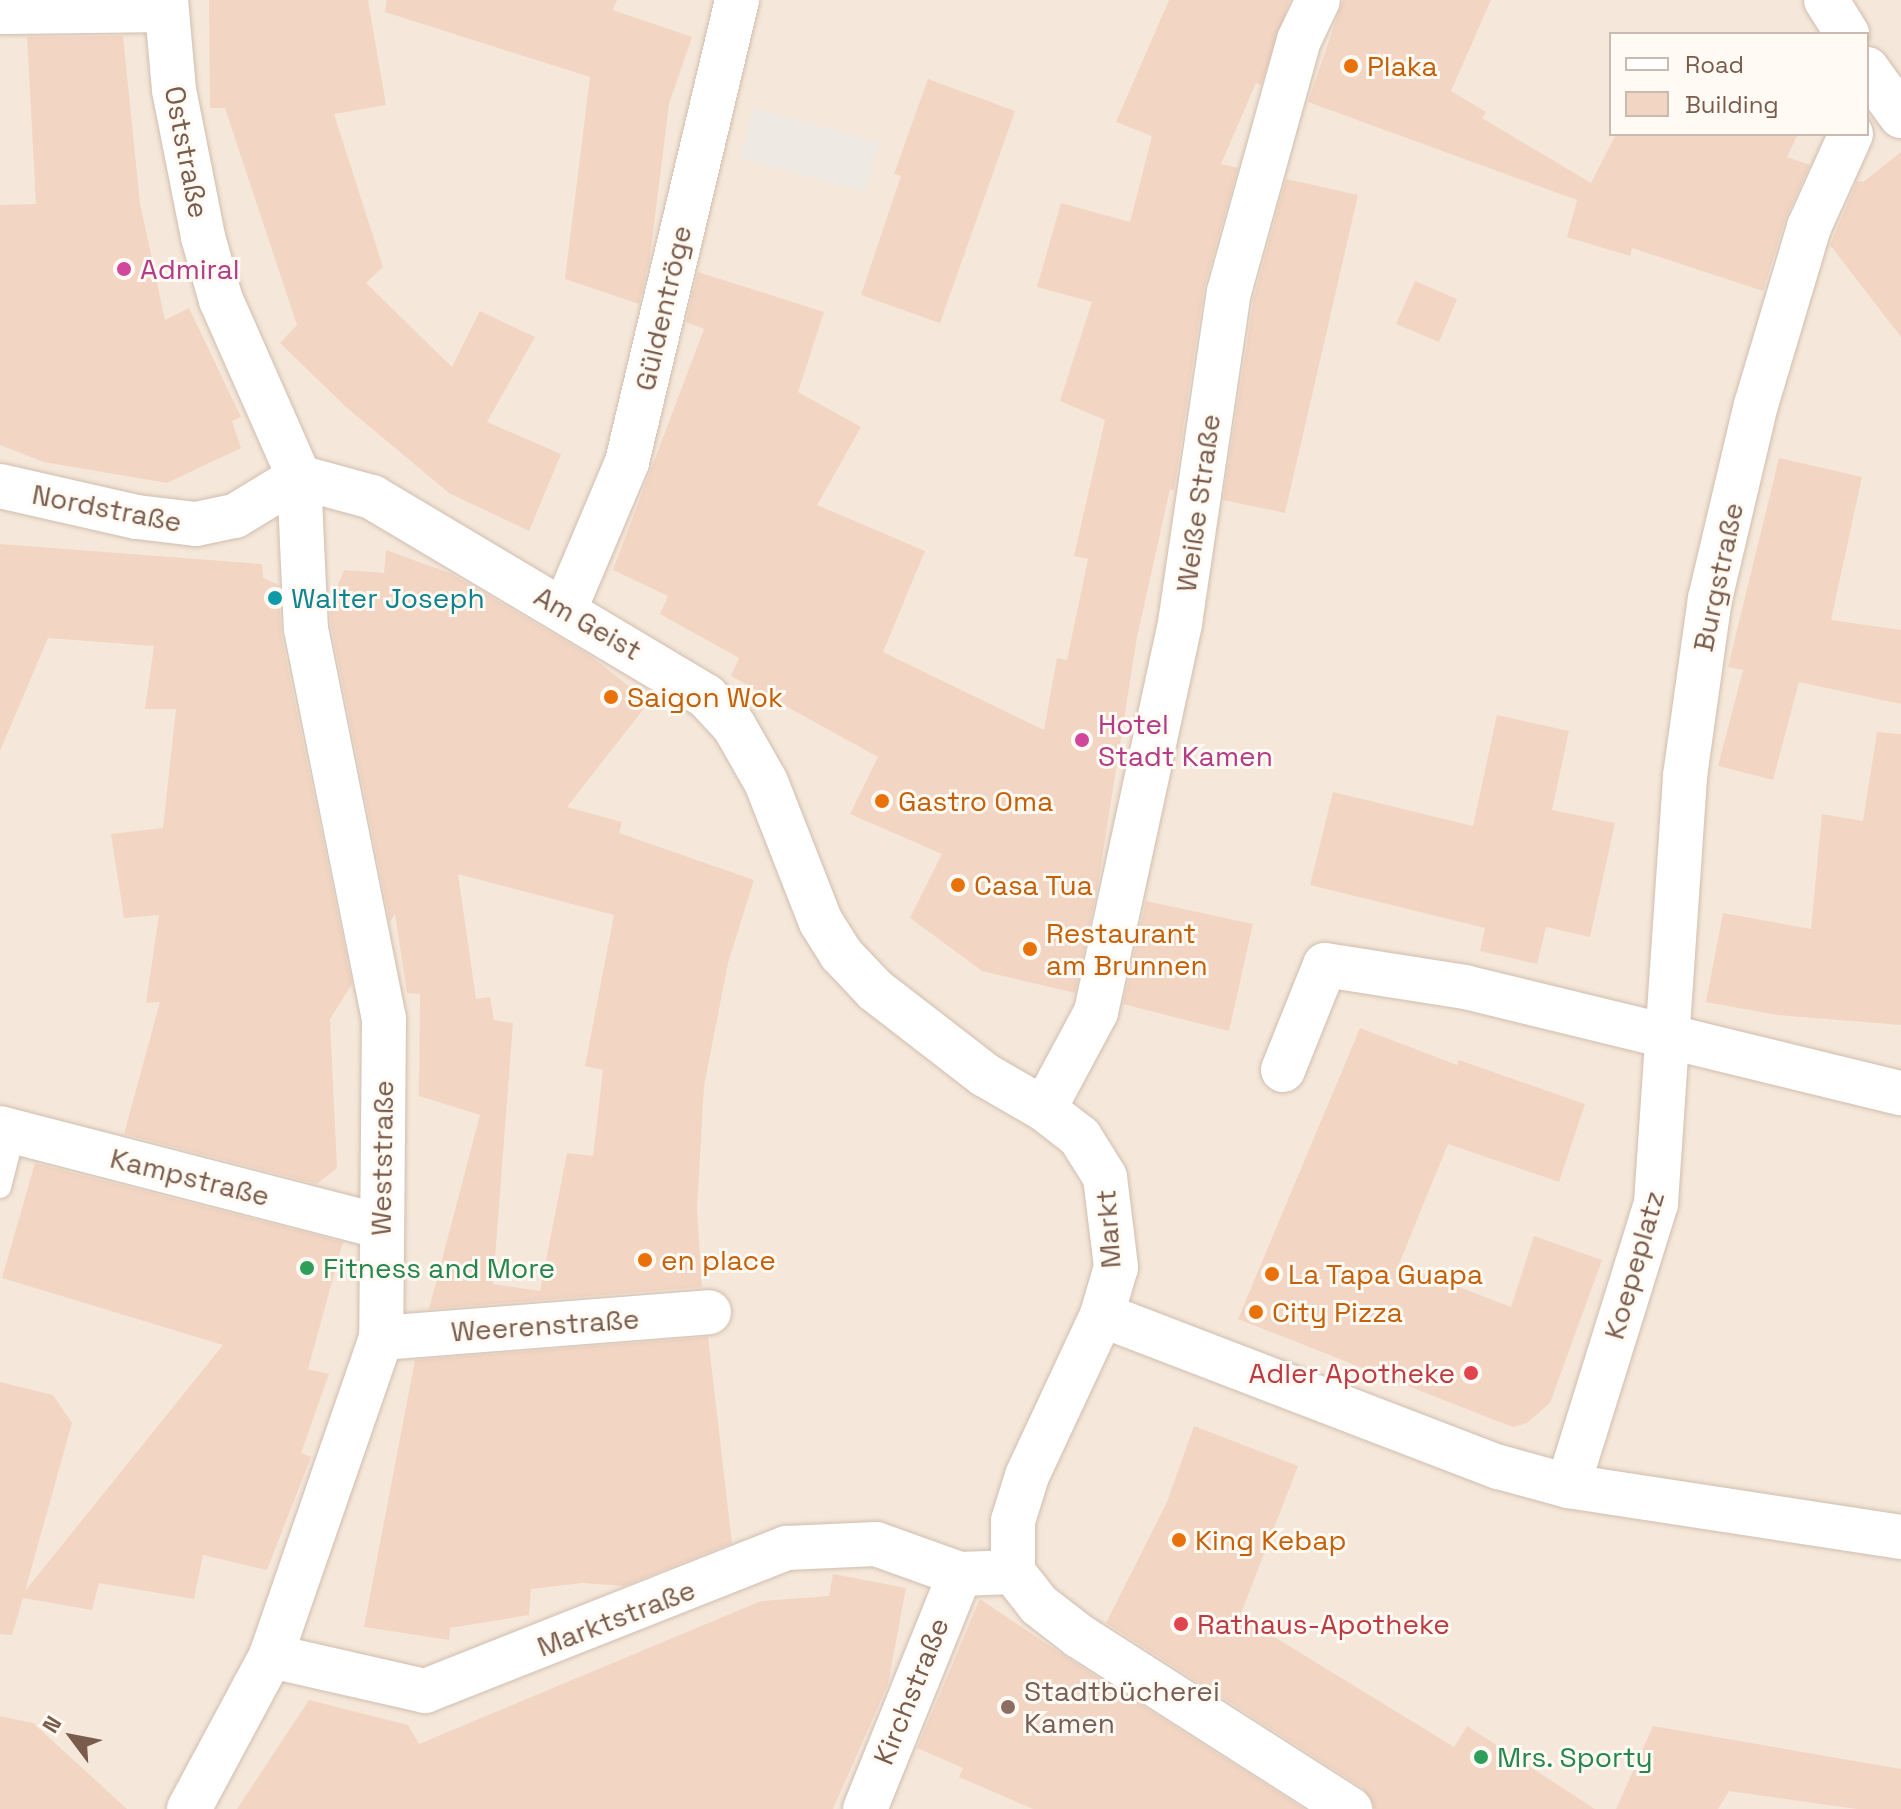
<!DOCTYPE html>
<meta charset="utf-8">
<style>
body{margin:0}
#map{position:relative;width:1901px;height:1809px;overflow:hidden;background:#fdf6ec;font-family:"Space Grotesk",sans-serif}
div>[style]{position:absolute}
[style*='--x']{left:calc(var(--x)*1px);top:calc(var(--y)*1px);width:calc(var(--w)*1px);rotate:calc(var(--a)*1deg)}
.residential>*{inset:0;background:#f5e8da}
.industrial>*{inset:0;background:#efe9e4}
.building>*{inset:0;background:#f3d5c3}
.roads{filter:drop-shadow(0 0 2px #d1beb0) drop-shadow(0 0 2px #d1beb0)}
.lane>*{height:22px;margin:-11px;padding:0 11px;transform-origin:11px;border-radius:11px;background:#fff}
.street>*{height:44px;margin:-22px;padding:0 22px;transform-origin:22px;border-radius:22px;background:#fff}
.dots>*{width:22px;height:22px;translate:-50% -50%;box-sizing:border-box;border:4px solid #fffaf3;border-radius:50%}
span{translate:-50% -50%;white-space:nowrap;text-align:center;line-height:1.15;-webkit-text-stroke:6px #fffaf3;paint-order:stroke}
.food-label{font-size:28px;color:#c56008}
.left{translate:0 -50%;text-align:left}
.street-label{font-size:28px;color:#7a5c4d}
.hotel-label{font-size:28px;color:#b23c85}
.culture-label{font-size:28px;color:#0d838f}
.leisure-label{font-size:28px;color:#27864d}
.health-label{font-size:28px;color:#be3a42}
.right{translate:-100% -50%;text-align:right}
.education-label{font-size:28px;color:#785e54}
.legend{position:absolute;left:1609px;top:32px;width:260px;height:104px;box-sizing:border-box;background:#fffaf3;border:2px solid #cabbb1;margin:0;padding:10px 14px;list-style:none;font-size:24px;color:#7a5c4d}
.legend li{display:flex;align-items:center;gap:16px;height:40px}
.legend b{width:40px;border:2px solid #cabbb1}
.north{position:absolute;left:32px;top:1697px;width:80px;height:80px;-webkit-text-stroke:6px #fffaf3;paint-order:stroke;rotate:302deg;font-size:22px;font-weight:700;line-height:32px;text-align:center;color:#7a5c4d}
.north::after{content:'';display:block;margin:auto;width:28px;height:36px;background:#7a5c4d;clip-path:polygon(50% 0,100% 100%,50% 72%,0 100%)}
</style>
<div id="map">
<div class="residential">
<div style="clip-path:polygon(evenodd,0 0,1901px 0,1901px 1809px,0 1809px,0 0,1611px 34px,1867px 34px,1867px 134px,1611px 134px,1611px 34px)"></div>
</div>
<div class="industrial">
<div style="clip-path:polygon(753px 108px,879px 142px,865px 192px,740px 158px)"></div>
</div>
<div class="building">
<div style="clip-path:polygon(209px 0,368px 0,386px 105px,334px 114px,383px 267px,366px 283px,452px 367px,480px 311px,535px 337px,487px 422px,561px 454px,529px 531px,449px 493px,346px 407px,280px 343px,297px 325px,225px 108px,210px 108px)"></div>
<div style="clip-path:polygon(387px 0,617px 0,613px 10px,692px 37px,669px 104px,650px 257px,639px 304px,565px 279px,590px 77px,385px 12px)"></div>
<div style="clip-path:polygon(1169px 0,1290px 0,1261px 85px,1256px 83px,1221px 164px,1238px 168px,1204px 288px,1174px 490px,1170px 489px,1137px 637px,1097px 890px,1075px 993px,982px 971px,910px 918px,942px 854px,850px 814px,878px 757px,731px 676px,739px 658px,660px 614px,668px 596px,613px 570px,704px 329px,686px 322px,698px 272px,824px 312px,798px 392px,861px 427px,817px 505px,925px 551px,883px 652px,1044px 730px,1057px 658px,1067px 660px,1088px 559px,1074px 556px,1105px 420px,1060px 401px,1092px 302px,1037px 287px,1061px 203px,1130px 222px,1152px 136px,1116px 122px)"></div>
<div style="clip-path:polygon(1343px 0,1491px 0,1451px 91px,1486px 112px,1482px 118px,1591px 183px,1616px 134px,1798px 134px,1787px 157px,1810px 165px,1785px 220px,1763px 291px,1632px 248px,1630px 256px,1567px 237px,1577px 200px,1308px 102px)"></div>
<div style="clip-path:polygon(123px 36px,140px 203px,165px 320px,189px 308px,241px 417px,232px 421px,241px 448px,167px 483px,44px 462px,0 445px,0 205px,36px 204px,27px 37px)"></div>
<div style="clip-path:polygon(928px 79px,1015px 111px,940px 323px,861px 295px,901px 176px,894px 174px)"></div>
<div style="clip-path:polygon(1901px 152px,1901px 337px,1830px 245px,1857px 181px,1863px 182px)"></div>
<div style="clip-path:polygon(1286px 179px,1358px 195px,1285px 513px,1223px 500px,1254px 297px)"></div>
<div style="clip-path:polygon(1415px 281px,1457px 299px,1439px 342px,1396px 324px)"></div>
<div style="clip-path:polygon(1779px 458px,1862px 477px,1831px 620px,1901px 630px,1901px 704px,1799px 682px,1773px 780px,1718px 766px,1743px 670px,1728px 667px)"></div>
<div style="clip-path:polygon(0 544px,262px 564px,263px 578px,279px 585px,281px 634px,352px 984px,330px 1019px,337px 1168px,317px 1184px,124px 1134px,160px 1002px,146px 1003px,159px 915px,124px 918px,111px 834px,163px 828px,176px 709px,145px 709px,154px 646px,48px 638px,0 751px)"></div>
<div style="clip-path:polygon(evenodd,386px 550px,452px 574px,592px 657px,649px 702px,567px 807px,622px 822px,619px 833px,754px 880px,728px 963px,704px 1086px,697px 1209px,702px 1287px,429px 1309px,480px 1115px,419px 1096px,420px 994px,407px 993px,395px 914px,390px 922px,331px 626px,330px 605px,344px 570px,384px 573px,386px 550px,458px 874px,614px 915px,585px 1066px,603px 1070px,593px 1156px,567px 1153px,540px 1291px,493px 1284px,513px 1023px,494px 1020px,490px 997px,476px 999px,458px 874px)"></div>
<div style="clip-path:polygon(1497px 715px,1569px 731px,1552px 810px,1615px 823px,1590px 937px,1546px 927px,1537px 964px,1480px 951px,1485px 928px,1310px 885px,1333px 792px,1473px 826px)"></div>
<div style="clip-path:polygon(1877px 732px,1901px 734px,1901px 1025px,1777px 1015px,1706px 1002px,1723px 913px,1811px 929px,1822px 814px,1863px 821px)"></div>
<div style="clip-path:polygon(1146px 901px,1253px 924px,1229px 1031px,1123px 1004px)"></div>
<div style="clip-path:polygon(1360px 1028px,1457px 1065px,1459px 1060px,1585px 1104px,1559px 1182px,1448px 1144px,1399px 1264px,1511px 1307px,1534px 1236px,1602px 1260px,1550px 1403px,1527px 1423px,1513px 1427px,1497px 1421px,1238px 1319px)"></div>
<div style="clip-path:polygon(35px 1163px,343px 1242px,308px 1369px,329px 1374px,301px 1453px,311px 1457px,267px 1570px,203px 1555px,194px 1599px,99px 1583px,92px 1610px,23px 1598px,12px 1635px,0 1634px,0 1382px,53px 1395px,72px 1423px,25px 1591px,223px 1345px,2px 1278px)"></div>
<div style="clip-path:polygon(708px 1337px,732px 1543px,624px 1586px,582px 1583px,531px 1589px,529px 1615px,450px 1628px,449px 1640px,364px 1627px,415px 1360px)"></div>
<div style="clip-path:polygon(1194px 1426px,1298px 1466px,1240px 1616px,1454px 1747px,1467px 1726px,1595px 1809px,1375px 1809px,1363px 1788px,1106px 1623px,1167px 1502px)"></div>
<div style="clip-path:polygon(833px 1574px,906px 1588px,888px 1684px,833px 1809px,237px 1809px,309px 1700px,408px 1725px,419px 1744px,761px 1601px,829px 1596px)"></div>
<div style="clip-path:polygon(980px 1599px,1066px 1657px,1304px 1809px,1033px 1809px,959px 1777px,963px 1768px,917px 1748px)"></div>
<div style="clip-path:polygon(0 1716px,33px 1723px,127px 1809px,0 1809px)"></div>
<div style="clip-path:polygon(1653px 1726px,1901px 1769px,1901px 1809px,1857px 1809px,1729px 1791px,1718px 1809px,1616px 1809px)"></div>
</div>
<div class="roads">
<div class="lane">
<div style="--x:0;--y:1187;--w:57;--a:-75.7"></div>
</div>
<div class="street">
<div style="--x:166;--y:0;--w:90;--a:84.9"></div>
<div style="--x:174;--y:90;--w:150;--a:78.8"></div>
<div style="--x:203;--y:237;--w:66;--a:74.1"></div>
<div style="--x:221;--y:300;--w:193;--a:66.2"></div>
<div style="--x:299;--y:477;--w:152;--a:87.4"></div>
<div style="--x:306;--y:629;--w:397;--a:78.7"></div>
<div style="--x:384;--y:1018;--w:320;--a:90.5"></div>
<div style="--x:381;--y:1338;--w:336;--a:109.1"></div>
<div style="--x:271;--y:1656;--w:174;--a:118.2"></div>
<div style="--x:1826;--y:0;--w:40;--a:58"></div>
<div style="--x:0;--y:12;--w:165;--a:-0.7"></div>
<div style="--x:1867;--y:69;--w:58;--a:54.1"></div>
<div style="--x:299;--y:477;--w:76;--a:15.3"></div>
<div style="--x:372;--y:497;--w:389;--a:30.8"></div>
<div style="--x:706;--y:696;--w:41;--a:47"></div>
<div style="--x:734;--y:726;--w:64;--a:60.3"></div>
<div style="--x:766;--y:782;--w:150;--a:68.6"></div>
<div style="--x:821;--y:922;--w:38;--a:58"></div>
<div style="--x:841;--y:954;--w:50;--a:46.6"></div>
<div style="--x:875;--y:990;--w:139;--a:37.7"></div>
<div style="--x:985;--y:1075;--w:68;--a:30"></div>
<div style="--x:1044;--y:1109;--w:46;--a:37.9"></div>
<div style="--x:1080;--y:1137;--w:47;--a:58"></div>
<div style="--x:1105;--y:1177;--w:91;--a:83"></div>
<div style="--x:1116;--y:1267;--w:50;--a:106.3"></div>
<div style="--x:1102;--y:1315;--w:178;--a:115"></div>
<div style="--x:1027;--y:1476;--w:47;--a:107.3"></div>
<div style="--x:1013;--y:1521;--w:51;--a:90"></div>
<div style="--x:0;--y:486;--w:140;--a:12.8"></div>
<div style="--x:137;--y:517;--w:59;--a:6.8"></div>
<div style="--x:196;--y:524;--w:40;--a:-12"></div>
<div style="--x:235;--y:516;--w:75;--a:-31.4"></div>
<div style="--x:565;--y:609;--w:160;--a:-67.1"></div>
<div style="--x:627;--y:462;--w:475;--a:-76.6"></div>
<div style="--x:1283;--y:1070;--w:113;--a:-68.2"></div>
<div style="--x:1325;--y:965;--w:142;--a:8.9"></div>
<div style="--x:1465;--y:987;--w:449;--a:13.7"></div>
<div style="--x:1044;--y:1109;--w:110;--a:-61.8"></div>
<div style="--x:1096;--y:1012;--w:398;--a:-77.8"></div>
<div style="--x:1180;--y:623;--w:335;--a:-81.6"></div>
<div style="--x:1229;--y:292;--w:262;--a:-74.5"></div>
<div style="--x:1299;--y:40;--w:44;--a:-64.6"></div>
<div style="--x:0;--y:1128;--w:392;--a:14.5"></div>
<div style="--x:1102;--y:1315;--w:425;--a:21"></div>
<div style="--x:1499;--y:1467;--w:72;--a:15.4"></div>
<div style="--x:1568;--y:1486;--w:337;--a:8.7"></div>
<div style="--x:381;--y:1338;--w:329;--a:-4.5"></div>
<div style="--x:1568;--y:1486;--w:296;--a:-72.7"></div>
<div style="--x:1656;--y:1203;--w:428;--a:-86.1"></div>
<div style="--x:1685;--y:776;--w:179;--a:-82"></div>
<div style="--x:1710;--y:599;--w:199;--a:-76.7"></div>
<div style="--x:1756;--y:405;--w:186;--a:-73.4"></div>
<div style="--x:1809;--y:227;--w:102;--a:-65.7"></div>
<div style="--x:1013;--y:1572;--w:42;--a:51.8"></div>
<div style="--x:1039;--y:1605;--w:51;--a:37.8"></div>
<div style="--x:1079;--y:1636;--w:322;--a:32.6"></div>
<div style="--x:271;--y:1656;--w:158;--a:12.8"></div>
<div style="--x:425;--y:1691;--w:389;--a:-21.6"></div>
<div style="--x:787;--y:1548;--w:89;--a:-2.6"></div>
<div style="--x:876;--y:1544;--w:89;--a:19.7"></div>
<div style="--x:960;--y:1574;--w:53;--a:-2.2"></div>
<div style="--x:865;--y:1809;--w:253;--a:-68"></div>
</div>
</div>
<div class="dots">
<div style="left:1351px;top:66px;background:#e8710a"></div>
<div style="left:124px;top:269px;background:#d1479c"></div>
<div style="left:275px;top:598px;background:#0f9aa8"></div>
<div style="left:611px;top:697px;background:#e8710a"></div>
<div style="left:1082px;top:740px;background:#d1479c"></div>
<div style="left:882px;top:801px;background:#e8710a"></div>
<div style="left:958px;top:885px;background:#e8710a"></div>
<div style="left:1030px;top:949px;background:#e8710a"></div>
<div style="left:645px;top:1260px;background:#e8710a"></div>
<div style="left:307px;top:1268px;background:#2e9e5b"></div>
<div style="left:1272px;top:1274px;background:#e8710a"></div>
<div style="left:1256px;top:1312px;background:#e8710a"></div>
<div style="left:1471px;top:1373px;background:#e0444e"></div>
<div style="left:1179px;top:1540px;background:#e8710a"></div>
<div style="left:1181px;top:1624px;background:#e0444e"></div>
<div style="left:1008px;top:1707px;background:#8d6e63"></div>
<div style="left:1481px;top:1757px;background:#2e9e5b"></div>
</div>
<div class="food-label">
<span class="left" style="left:1367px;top:66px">Plaka</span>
<span class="left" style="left:627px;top:697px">Saigon Wok</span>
<span class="left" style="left:898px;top:801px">Gastro Oma</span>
<span class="left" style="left:974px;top:885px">Casa Tua</span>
<span class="left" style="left:1046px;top:949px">Restaurant<br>am Brunnen</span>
<span class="left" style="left:661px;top:1260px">en place</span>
<span class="left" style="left:1288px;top:1274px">La Tapa Guapa</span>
<span class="left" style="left:1272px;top:1312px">City Pizza</span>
<span class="left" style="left:1195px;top:1540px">King Kebap</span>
</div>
<div class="street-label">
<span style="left:187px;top:152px;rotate:79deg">Oststraße</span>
<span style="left:663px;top:308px;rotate:-77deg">Güldentröge</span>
<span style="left:1198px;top:503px;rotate:-82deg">Weiße Straße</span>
<span style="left:107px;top:508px;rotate:11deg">Nordstraße</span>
<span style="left:1718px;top:577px;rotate:-78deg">Burgstraße</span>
<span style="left:588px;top:623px;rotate:30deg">Am Geist</span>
<span style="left:382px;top:1158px;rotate:-89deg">Weststraße</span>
<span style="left:190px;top:1177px;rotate:14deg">Kampstraße</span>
<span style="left:1108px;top:1229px;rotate:-94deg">Markt</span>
<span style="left:1634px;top:1265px;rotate:-74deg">Koepeplatz</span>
<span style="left:545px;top:1325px;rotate:-4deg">Weerenstraße</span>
<span style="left:616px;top:1618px;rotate:-21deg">Marktstraße</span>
<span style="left:911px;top:1691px;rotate:-68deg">Kirchstraße</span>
</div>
<div class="hotel-label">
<span class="left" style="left:140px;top:269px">Admiral</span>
<span class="left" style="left:1098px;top:740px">Hotel<br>Stadt Kamen</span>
</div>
<div class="culture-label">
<span class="left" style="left:291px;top:598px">Walter Joseph</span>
</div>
<div class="leisure-label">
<span class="left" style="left:323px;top:1268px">Fitness and More</span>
<span class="left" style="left:1497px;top:1757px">Mrs. Sporty</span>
</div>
<div class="health-label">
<span class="right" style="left:1455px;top:1373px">Adler Apotheke</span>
<span class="left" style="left:1197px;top:1624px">Rathaus-Apotheke</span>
</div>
<div class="education-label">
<span class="left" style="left:1024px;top:1707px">Stadtbücherei<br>Kamen</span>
</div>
<ul class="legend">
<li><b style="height:10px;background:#fff"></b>Road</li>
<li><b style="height:22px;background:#f3d5c3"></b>Building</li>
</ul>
<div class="north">N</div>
</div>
